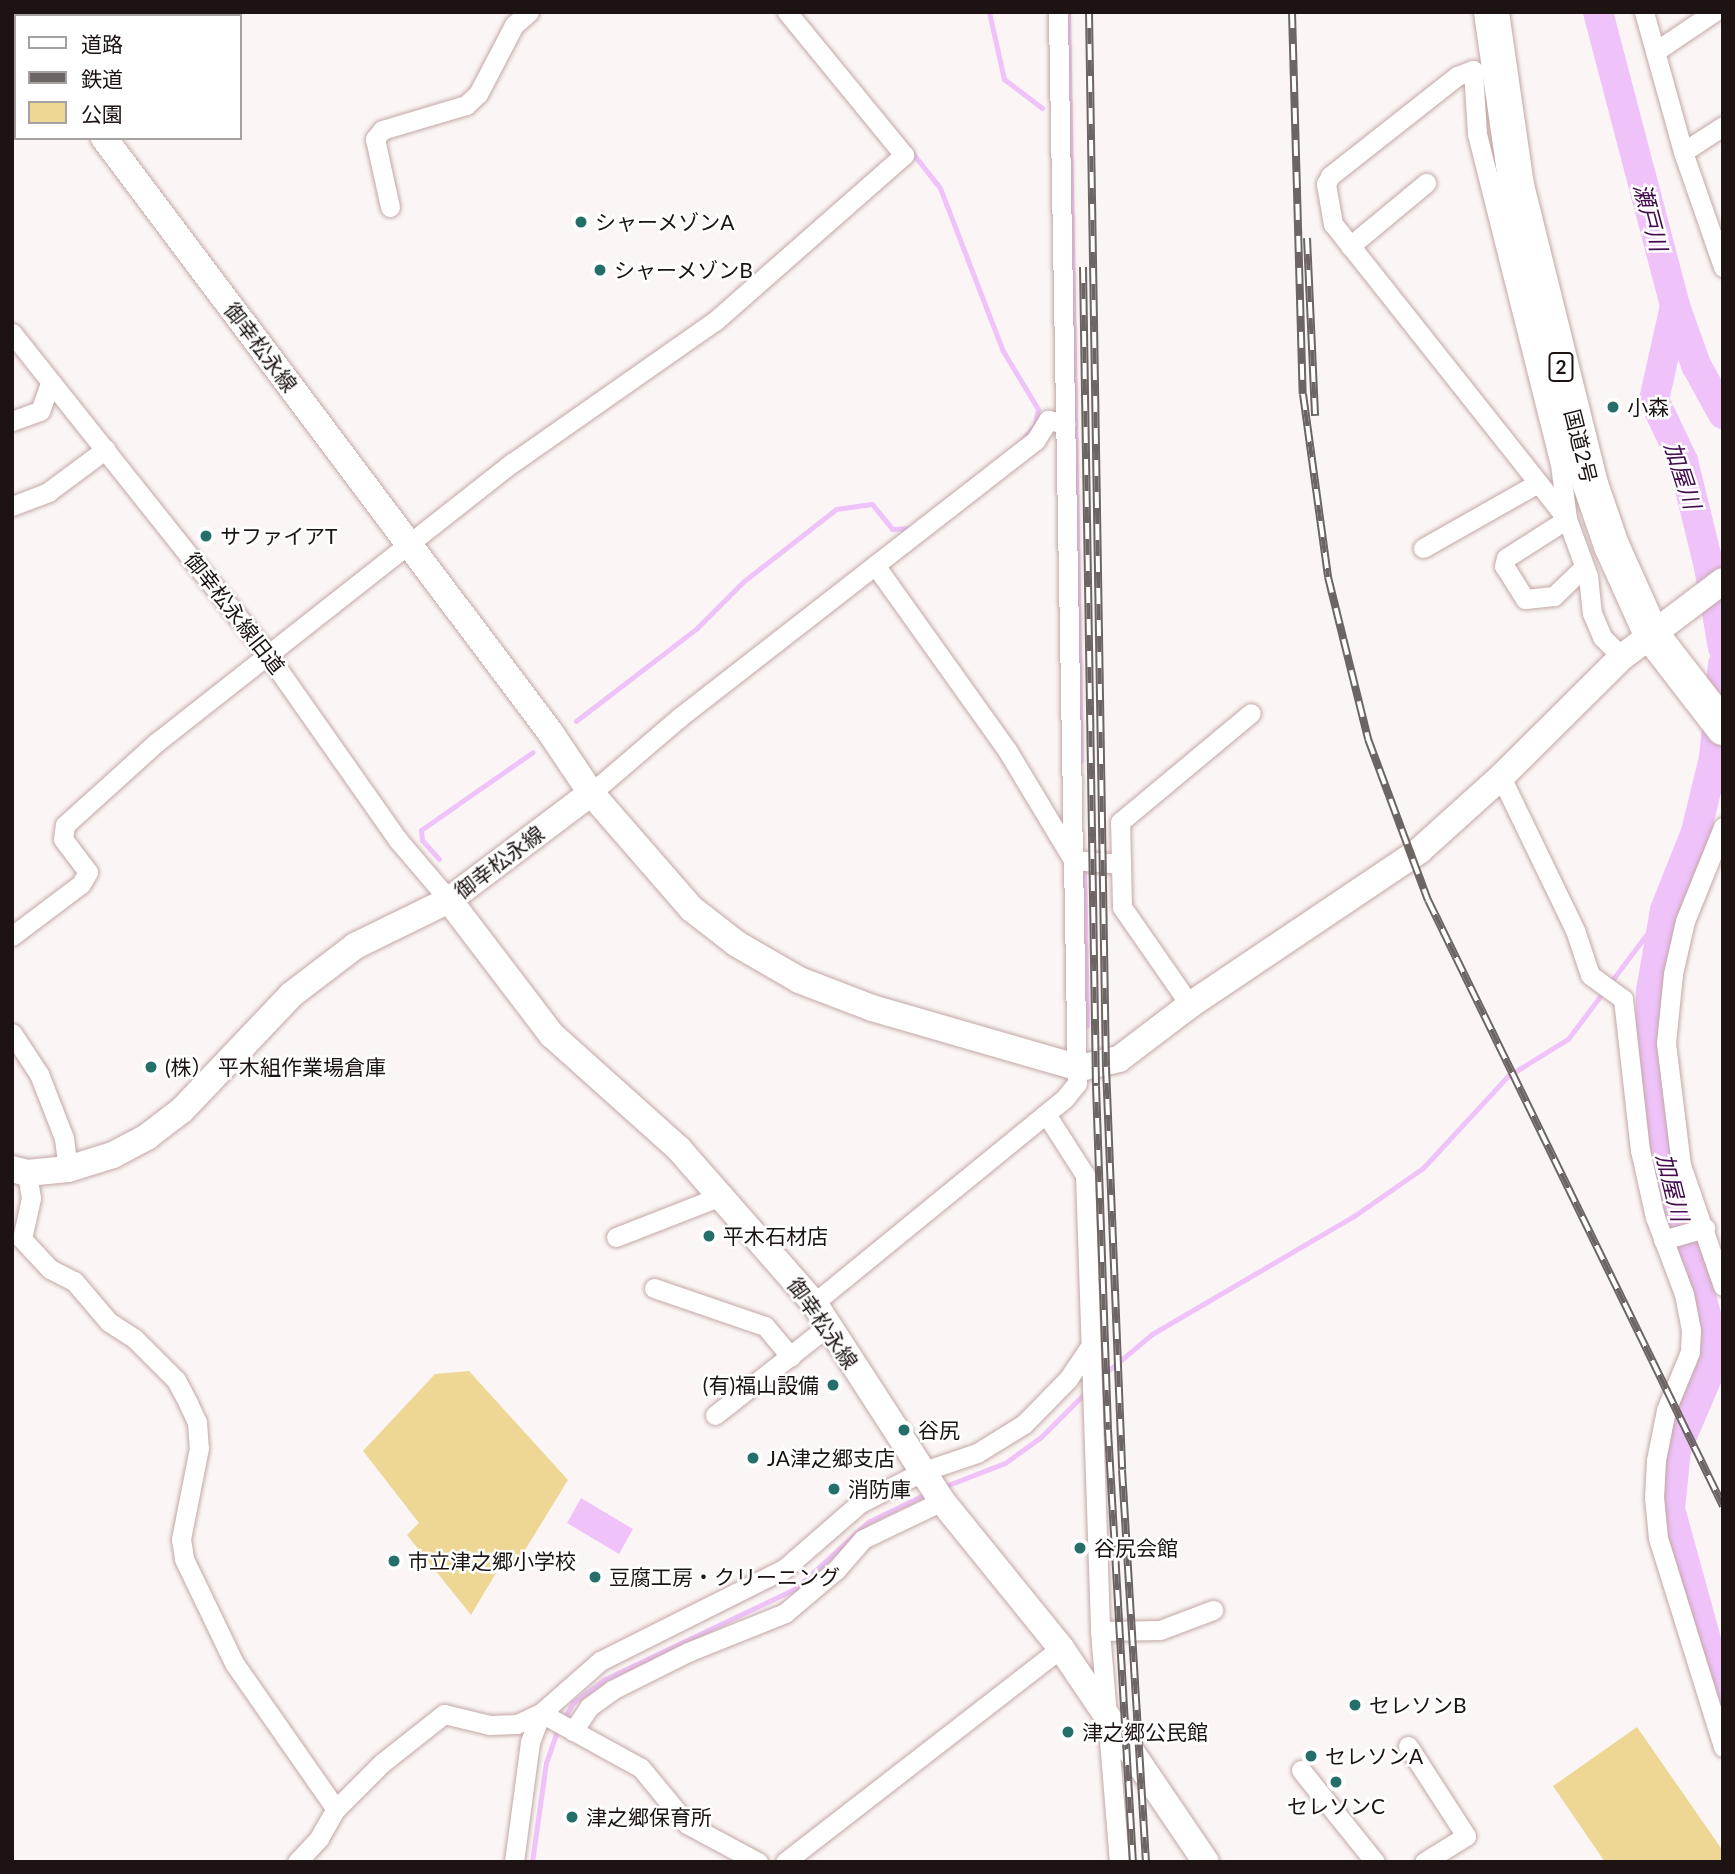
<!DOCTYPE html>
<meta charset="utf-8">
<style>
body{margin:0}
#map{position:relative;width:1735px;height:1874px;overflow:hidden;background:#fbf6f5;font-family:Lato,"Noto Sans JP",sans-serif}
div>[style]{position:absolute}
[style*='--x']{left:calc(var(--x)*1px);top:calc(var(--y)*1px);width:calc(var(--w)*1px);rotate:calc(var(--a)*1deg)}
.green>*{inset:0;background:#eed795}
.water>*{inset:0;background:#efc2fa}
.stream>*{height:5px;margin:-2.5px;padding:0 2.5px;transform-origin:2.5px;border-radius:2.5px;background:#efc2fa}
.river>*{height:30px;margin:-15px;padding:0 15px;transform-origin:15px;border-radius:15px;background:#efc2fa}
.roads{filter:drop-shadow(0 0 2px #c2a7a5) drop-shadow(0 0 2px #c2a7a5)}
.street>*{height:19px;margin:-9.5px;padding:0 9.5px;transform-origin:9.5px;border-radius:9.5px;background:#fff}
.secondary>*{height:26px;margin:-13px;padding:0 13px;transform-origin:13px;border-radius:13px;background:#fff}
.highway>*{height:35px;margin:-17.5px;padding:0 17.5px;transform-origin:17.5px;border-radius:17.5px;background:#fff}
.rail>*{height:8px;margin-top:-4px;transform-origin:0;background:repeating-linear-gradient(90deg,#fff 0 16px,#6d6564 0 32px);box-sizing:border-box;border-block:2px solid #6d6564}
.dots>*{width:19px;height:19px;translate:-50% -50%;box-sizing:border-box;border:4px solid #fff;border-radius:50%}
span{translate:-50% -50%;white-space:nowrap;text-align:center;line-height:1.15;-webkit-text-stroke:5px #fff;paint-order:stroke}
.shield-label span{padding:2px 5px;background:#fff;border:2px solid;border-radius:5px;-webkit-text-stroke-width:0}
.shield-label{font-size:19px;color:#1c1312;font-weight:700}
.poi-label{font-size:21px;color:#1c1312}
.left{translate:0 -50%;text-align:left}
.right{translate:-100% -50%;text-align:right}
.street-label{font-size:21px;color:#1c1312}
.water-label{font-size:23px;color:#440d50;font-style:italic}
.frame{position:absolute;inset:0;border:14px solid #1c1312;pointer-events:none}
.legend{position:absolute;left:14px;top:14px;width:228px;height:126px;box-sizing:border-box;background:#fff;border:2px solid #a4a1a0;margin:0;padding:9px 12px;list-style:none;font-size:21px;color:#1c1312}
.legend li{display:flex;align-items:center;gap:14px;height:35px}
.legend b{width:35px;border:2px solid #a4a1a0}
</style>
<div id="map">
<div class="green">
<div style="clip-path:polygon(469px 1371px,568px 1480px,514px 1568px,502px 1563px,471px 1615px,407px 1535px,419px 1523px,363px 1451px,435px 1374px)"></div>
<div style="clip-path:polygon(1637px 1727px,1723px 1851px,1723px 1862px,1605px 1862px,1553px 1786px)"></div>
</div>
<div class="water">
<div style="clip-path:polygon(581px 1498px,633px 1529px,619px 1554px,567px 1523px)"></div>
</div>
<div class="stream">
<div style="--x:989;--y:12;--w:69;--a:77.4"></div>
<div style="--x:1004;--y:79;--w:48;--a:37.3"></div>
<div style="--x:1068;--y:12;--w:749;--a:89.01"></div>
<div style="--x:910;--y:150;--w:48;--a:51.7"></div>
<div style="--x:940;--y:188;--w:175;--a:68.9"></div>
<div style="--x:1003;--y:351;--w:68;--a:58.9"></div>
<div style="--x:1038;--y:409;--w:16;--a:101"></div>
<div style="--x:1035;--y:425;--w:20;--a:131"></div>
<div style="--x:576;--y:721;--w:153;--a:-37.5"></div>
<div style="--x:697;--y:628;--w:66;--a:-45"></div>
<div style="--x:744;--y:581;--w:117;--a:-38"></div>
<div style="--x:836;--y:509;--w:36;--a:-8"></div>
<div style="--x:872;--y:504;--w:32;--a:51"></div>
<div style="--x:892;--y:529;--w:18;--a:-3"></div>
<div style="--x:439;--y:859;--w:25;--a:-132"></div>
<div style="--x:422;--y:840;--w:10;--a:-96"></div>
<div style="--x:421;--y:830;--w:136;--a:-34.9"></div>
<div style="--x:1084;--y:864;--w:162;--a:88.9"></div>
<div style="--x:1096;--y:1381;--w:73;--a:-40"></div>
<div style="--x:1152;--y:1334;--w:234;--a:-30.3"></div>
<div style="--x:1354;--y:1216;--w:84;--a:-34.8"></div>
<div style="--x:1423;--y:1168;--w:125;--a:-47.3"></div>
<div style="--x:1508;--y:1076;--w:70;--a:-31.7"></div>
<div style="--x:1568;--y:1039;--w:161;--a:-53.1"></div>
<div style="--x:943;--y:1487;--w:66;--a:-21.2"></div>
<div style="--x:1005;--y:1463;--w:44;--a:-35.8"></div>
<div style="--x:1041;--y:1437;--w:65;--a:-45"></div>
<div style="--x:563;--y:1720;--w:20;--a:-60"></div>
<div style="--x:573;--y:1703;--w:38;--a:-37"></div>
<div style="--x:603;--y:1680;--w:212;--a:-25.4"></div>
<div style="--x:795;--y:1589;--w:99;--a:-42.5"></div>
<div style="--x:868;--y:1522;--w:67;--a:-25.8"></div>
<div style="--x:532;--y:1862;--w:100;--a:-82"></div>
<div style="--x:546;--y:1763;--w:37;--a:-71"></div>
</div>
<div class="river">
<div style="--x:1598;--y:12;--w:304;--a:75.3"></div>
<div style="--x:1675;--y:306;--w:63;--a:70.4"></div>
<div style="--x:1696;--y:365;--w:56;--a:61.1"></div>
<div style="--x:1675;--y:306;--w:96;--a:102.6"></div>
<div style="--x:1654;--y:400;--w:68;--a:64.6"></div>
<div style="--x:1683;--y:461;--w:109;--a:76.2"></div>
<div style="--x:1709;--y:567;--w:82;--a:80.2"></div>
<div style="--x:1723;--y:664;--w:94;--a:95.5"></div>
<div style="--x:1714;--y:758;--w:76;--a:103.7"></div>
<div style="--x:1696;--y:832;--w:84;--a:111.7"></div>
<div style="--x:1665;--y:910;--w:82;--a:99.8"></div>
<div style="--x:1651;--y:991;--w:47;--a:90"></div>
<div style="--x:1651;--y:1038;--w:113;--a:83.9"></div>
<div style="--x:1663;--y:1150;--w:186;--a:75.4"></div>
<div style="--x:1710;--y:1330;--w:38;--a:88"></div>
<div style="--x:1711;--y:1368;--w:89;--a:113.1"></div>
<div style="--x:1676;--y:1450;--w:59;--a:95.8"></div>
<div style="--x:1670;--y:1509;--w:199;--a:74.6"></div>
</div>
<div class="roads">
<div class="street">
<div style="--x:1644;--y:12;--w:145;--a:74.4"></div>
<div style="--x:1683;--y:152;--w:122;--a:70.8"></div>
<div style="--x:1656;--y:51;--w:70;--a:-33.9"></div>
<div style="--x:1683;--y:152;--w:48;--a:-33"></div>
<div style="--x:390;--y:207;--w:70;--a:-102.4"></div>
<div style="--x:375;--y:139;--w:11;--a:-52"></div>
<div style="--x:382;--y:130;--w:88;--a:-16.6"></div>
<div style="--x:466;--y:105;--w:16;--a:-43"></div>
<div style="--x:478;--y:94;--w:78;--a:-62.4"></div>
<div style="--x:514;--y:25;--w:20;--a:-41"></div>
<div style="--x:1350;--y:246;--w:99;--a:-39.7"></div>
<div style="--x:12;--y:333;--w:411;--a:51.5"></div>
<div style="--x:268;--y:655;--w:226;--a:54.9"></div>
<div style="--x:398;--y:840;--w:79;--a:49.6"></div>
<div style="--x:12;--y:421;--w:30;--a:-20"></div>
<div style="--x:40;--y:411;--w:30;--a:-70"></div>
<div style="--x:12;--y:506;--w:39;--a:-21"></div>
<div style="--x:48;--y:492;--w:72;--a:-36.6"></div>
<div style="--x:1423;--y:548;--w:130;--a:-29.5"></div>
<div style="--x:875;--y:565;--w:227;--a:54.5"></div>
<div style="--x:1007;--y:750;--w:128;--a:59"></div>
<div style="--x:1073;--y:860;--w:48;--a:4.8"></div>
<div style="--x:1584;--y:567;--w:42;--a:136"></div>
<div style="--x:1554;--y:596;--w:29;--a:174"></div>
<div style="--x:1525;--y:599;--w:39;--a:-122"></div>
<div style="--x:1504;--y:566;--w:8;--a:-76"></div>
<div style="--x:1506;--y:558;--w:72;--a:-32.6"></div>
<div style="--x:1567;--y:519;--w:377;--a:-128.4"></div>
<div style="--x:1333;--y:224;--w:41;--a:-99.9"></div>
<div style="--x:1326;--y:184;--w:9;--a:-63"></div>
<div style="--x:1330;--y:176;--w:162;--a:-38.2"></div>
<div style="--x:1457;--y:76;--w:17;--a:-21"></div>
<div style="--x:1473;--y:70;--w:64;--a:86.4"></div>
<div style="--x:1477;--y:134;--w:340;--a:75.9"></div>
<div style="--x:1560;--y:464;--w:55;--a:82.7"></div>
<div style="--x:1567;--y:519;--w:61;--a:69.8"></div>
<div style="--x:1588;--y:576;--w:37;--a:84"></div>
<div style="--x:1592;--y:613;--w:26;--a:67"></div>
<div style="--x:1602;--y:637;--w:28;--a:45"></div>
<div style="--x:1501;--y:777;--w:170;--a:64.2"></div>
<div style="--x:1575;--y:930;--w:47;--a:71.6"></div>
<div style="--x:1590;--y:975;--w:41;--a:36"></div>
<div style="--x:1623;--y:999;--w:152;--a:83.6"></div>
<div style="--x:1640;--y:1150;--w:69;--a:77.4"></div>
<div style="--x:1655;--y:1217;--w:82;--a:69.4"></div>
<div style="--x:1684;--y:1294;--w:37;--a:79"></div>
<div style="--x:1691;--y:1330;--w:22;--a:93"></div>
<div style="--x:1690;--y:1352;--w:63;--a:112.5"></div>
<div style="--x:1666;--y:1410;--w:51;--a:101.3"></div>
<div style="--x:1656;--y:1460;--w:37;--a:93"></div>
<div style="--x:1654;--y:1497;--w:41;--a:84.4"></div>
<div style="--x:1658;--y:1538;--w:219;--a:72.7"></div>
<div style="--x:591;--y:793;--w:117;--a:-40.5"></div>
<div style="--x:680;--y:717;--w:450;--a:-37.9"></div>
<div style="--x:1035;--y:441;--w:25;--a:-58"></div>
<div style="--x:1048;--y:420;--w:18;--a:13"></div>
<div style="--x:1723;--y:827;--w:101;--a:112"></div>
<div style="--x:1685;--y:921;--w:54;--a:102.8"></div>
<div style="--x:1673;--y:974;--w:69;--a:95.8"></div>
<div style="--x:1666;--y:1043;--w:123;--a:83"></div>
<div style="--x:1681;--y:1165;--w:128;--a:70.9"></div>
<div style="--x:12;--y:936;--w:86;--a:-37"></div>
<div style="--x:81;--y:884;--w:14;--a:-60"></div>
<div style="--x:88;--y:872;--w:41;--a:-127.1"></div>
<div style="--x:63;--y:839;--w:14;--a:-82"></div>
<div style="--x:65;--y:825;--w:124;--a:-42.1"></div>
<div style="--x:157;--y:742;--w:452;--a:-38.2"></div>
<div style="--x:512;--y:463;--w:248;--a:-35"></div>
<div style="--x:715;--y:321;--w:252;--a:-41.3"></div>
<div style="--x:904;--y:155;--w:185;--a:-129.3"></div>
<div style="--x:1190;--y:1005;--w:119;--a:-124.8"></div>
<div style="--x:1122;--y:907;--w:85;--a:-91.3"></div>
<div style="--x:1120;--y:822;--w:170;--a:-39.8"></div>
<div style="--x:12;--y:1033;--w:49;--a:56.6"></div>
<div style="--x:39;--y:1074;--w:69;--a:68.7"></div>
<div style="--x:64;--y:1138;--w:31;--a:83"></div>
<div style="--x:1046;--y:1114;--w:72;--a:57.4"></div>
<div style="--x:1085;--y:1175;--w:456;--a:88.1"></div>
<div style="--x:1100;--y:1631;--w:232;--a:85.3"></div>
<div style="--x:27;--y:1173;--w:25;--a:81"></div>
<div style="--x:31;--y:1198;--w:42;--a:102.4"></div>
<div style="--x:22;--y:1239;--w:41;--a:47"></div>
<div style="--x:50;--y:1269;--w:27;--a:27"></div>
<div style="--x:74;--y:1281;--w:54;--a:49.5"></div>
<div style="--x:109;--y:1322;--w:30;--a:33"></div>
<div style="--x:134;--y:1338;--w:59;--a:45"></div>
<div style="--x:176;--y:1380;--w:26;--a:62"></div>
<div style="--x:188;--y:1403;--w:21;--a:65"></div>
<div style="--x:197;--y:1422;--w:26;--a:86"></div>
<div style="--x:199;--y:1448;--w:93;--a:101.2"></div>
<div style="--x:181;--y:1539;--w:20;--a:81"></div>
<div style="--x:184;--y:1559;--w:115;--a:64.3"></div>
<div style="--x:234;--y:1663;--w:178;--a:55.1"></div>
<div style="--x:616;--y:1237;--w:115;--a:-21.4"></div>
<div style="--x:1663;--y:1240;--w:44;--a:-15.9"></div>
<div style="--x:654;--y:1288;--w:117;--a:18.9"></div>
<div style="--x:765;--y:1326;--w:40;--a:50"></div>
<div style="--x:814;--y:1303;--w:324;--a:-39.2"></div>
<div style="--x:1065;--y:1098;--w:19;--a:-51"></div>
<div style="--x:1077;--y:1083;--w:1071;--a:-91.02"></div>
<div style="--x:715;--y:1415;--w:142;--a:-38.2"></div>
<div style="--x:1100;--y:1631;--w:60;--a:-1"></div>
<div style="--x:1160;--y:1630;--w:57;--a:-20.7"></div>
<div style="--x:541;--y:1713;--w:114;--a:28.8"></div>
<div style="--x:641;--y:1768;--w:72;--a:50.6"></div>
<div style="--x:687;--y:1824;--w:81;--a:28.2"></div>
<div style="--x:573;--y:1731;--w:29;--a:-56"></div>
<div style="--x:589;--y:1707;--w:29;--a:-36"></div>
<div style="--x:612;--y:1690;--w:85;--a:-26.6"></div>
<div style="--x:688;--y:1652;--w:105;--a:-21.9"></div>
<div style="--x:785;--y:1613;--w:67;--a:-40.1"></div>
<div style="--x:836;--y:1570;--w:41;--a:-48.9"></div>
<div style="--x:863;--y:1539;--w:88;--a:-25.7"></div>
<div style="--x:1408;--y:1746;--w:107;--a:57.2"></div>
<div style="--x:1466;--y:1836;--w:49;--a:148.2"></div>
<div style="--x:1301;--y:1770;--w:118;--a:51.2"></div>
<div style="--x:297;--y:1862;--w:33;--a:-47"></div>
<div style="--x:319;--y:1838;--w:34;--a:-60"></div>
<div style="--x:336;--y:1809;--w:65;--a:-45"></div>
<div style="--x:382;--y:1763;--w:79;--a:-38.3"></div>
<div style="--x:444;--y:1714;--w:47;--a:13.4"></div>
<div style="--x:490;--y:1725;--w:27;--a:-2"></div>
<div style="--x:517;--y:1724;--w:26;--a:-25"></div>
<div style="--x:541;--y:1713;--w:79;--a:-41.4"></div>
<div style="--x:600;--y:1661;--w:206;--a:-26.6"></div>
<div style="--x:784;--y:1569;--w:101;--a:-41"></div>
<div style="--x:860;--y:1503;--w:72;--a:-26.6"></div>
<div style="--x:924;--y:1471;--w:56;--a:-18.8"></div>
<div style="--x:977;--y:1453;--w:55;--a:-31.7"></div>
<div style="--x:1024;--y:1424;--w:63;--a:-45.6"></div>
<div style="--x:1068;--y:1379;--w:37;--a:-56"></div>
<div style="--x:514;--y:1862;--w:121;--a:-82.4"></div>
<div style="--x:530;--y:1742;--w:31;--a:-69"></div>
<div style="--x:785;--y:1862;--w:349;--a:-37.8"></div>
</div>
<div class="secondary">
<div style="--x:12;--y:17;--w:6;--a:45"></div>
<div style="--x:104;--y:138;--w:743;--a:53.1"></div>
<div style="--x:550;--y:732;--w:73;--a:56.1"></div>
<div style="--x:591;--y:793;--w:154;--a:49"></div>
<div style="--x:692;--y:909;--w:57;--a:37.9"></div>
<div style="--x:737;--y:944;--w:72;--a:30.1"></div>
<div style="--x:799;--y:980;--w:78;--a:21"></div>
<div style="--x:872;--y:1008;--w:216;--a:16.1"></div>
<div style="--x:1080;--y:1068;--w:40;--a:-13"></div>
<div style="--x:1119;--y:1059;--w:89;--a:-37.3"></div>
<div style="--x:1190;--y:1005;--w:276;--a:-33.9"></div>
<div style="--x:1419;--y:851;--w:110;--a:-42.1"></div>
<div style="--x:1501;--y:777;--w:170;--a:-44.8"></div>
<div style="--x:1622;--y:657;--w:126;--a:-37"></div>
<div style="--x:449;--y:900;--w:170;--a:52.7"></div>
<div style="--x:552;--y:1035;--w:171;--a:41.9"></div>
<div style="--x:679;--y:1149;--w:205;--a:48.8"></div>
<div style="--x:814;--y:1303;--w:236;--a:57.1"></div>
<div style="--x:942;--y:1501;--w:189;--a:51"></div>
<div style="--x:1061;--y:1648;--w:258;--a:55.9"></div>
<div style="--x:12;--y:1169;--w:16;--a:15"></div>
<div style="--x:27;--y:1173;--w:41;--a:-5.6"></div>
<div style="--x:68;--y:1169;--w:47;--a:-17.3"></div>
<div style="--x:113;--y:1155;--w:40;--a:-28"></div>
<div style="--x:148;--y:1136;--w:43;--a:-37.4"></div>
<div style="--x:182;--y:1110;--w:158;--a:-46.5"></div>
<div style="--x:291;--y:995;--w:81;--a:-37.4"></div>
<div style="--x:355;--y:946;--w:105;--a:-26.1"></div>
<div style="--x:449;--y:900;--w:178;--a:-37"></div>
</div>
<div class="highway">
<div style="--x:1491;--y:12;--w:175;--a:81.8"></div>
<div style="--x:1516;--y:185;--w:308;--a:76.1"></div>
<div style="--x:1590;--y:484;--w:65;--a:71"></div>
<div style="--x:1611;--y:545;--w:98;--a:65.8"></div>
<div style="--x:1651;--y:634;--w:118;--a:52.3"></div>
</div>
</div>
<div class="rail">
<div style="--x:1089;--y:12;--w:1055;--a:89.08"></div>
<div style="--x:1106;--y:1067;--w:403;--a:87.7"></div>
<div style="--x:1122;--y:1470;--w:393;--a:86.5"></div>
<div style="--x:1292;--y:12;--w:382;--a:88.4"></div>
<div style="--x:1303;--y:394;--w:185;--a:82.2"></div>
<div style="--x:1328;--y:577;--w:167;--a:76.1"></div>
<div style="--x:1368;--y:739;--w:172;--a:69.6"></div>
<div style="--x:1428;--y:900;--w:674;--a:64.04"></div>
<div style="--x:1307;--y:238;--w:178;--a:87.4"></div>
<div style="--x:1083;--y:267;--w:819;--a:89.09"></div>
<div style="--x:1096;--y:1086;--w:344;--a:88"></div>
<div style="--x:1108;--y:1430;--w:433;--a:86.7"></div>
</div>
<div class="dots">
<div style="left:581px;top:222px;background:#246f6a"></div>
<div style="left:600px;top:270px;background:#246f6a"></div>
<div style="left:1613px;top:407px;background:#246f6a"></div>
<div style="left:206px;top:536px;background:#246f6a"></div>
<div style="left:151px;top:1067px;background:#246f6a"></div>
<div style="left:709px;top:1236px;background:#246f6a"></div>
<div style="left:833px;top:1385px;background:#246f6a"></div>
<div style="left:904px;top:1430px;background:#246f6a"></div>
<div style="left:753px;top:1458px;background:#246f6a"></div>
<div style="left:834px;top:1489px;background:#246f6a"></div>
<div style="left:1080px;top:1548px;background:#246f6a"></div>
<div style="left:394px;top:1561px;background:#246f6a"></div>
<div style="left:595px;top:1577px;background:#246f6a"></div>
<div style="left:1355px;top:1705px;background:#246f6a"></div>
<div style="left:1068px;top:1732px;background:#246f6a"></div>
<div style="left:1311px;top:1756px;background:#246f6a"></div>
<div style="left:1336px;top:1782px;background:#246f6a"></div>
<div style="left:572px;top:1817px;background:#246f6a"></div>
</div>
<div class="shield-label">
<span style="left:1561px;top:367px">2</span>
</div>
<div class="poi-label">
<span class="left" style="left:595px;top:222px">シャーメゾンA</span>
<span class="left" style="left:614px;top:270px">シャーメゾンB</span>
<span class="left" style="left:1627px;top:407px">小森</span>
<span class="left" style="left:220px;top:536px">サファイアT</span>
<span class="left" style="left:165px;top:1067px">(株） 平木組作業場倉庫</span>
<span class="left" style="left:723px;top:1236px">平木石材店</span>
<span class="right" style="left:819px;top:1385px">(有)福山設備</span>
<span class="left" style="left:918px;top:1430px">谷尻</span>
<span class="left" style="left:767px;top:1458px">JA津之郷支店</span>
<span class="left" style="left:848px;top:1489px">消防庫</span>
<span class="left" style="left:1094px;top:1548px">谷尻会館</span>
<span class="left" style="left:408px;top:1561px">市立津之郷小学校</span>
<span class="left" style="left:609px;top:1577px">豆腐工房・クリーニング</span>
<span class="left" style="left:1369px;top:1705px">セレソンB</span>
<span class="left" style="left:1082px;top:1732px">津之郷公民館</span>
<span class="left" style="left:1325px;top:1756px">セレソンA</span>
<span style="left:1336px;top:1806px">セレソンC</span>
<span class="left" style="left:586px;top:1817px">津之郷保育所</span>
</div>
<div class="street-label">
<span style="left:261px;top:347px;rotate:53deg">御幸松永線</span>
<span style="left:1581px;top:446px;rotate:76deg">国道2号</span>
<span style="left:235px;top:613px;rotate:52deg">御幸松永線旧道</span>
<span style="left:499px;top:862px;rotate:-37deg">御幸松永線</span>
<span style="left:823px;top:1323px;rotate:55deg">御幸松永線</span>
</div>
<div class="water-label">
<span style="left:1651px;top:217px;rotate:75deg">瀬戸川</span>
<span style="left:1683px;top:475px;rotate:72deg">加屋川</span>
<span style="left:1673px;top:1187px;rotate:76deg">加屋川</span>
</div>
<div class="frame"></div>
<ul class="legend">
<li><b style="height:9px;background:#fff"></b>道路</li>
<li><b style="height:9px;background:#6d6564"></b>鉄道</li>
<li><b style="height:19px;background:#eed795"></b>公園</li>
</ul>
</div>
